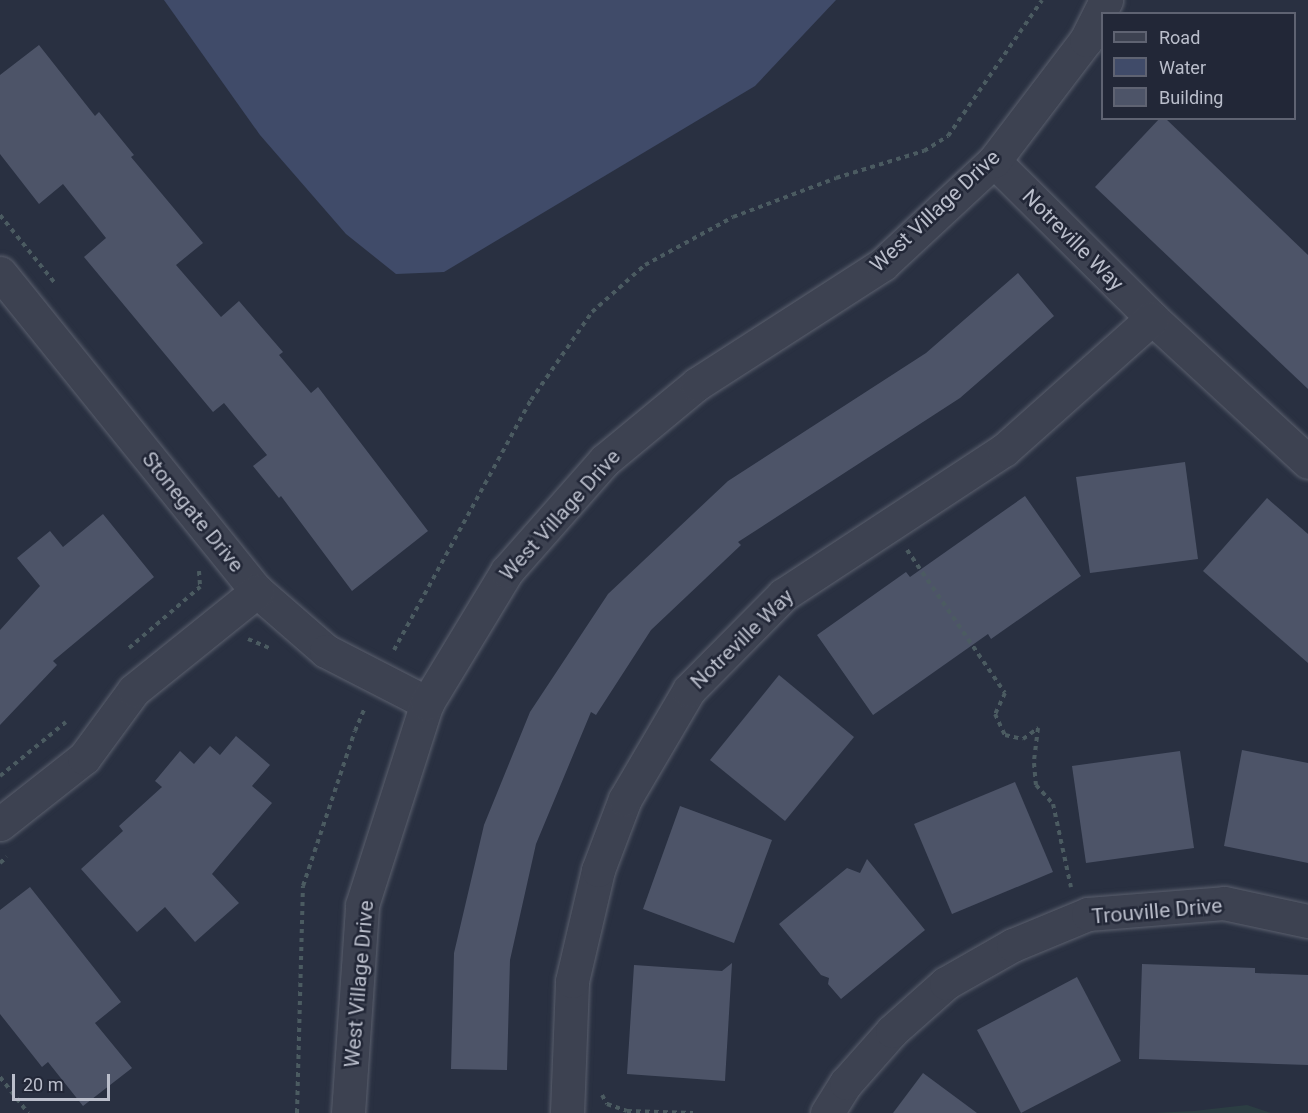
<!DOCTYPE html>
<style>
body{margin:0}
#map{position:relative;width:1308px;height:1113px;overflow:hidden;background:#293041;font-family:Roboto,sans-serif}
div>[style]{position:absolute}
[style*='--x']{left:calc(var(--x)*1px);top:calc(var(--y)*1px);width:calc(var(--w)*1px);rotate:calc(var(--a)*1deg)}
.green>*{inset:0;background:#2c3e43}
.water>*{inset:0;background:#404b69}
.building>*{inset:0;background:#4d5468}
.path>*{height:4px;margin-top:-2px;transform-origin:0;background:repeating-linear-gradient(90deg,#4b5b61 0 4.5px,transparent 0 9px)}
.roads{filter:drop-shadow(0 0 2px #5b606e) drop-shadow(0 0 2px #5b606e)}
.minor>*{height:33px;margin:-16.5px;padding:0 16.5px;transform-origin:16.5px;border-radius:16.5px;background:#3d4251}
span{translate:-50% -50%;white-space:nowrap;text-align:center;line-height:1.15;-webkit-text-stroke:5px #222737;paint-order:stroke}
.street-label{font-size:21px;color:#babecb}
.legend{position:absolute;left:1101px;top:12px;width:195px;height:108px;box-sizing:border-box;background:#222737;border:2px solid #5f6372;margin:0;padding:8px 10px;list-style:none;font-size:18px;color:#babecb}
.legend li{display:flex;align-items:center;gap:12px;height:30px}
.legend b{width:30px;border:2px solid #5f6372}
.scale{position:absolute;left:12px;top:1074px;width:98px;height:27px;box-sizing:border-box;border:3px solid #babecb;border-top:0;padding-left:8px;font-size:18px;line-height:21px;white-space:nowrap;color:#babecb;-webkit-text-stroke:4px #222737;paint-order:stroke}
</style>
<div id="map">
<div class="green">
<div style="clip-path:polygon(1247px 1105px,1271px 1113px,1153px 1113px,1194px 1111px)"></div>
</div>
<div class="water">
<div style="clip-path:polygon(164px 0,836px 0,755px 86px,444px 272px,396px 274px,346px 234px,260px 135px)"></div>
</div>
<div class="building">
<div style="clip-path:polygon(39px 45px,95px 116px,99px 112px,134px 155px,131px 157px,203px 243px,176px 265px,221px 317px,239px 301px,283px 352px,279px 355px,311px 393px,318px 387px,428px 531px,352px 591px,281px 496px,279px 498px,253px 466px,267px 455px,224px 403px,213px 412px,84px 257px,106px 238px,63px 184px,39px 204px,0 154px,0 75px)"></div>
<div style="clip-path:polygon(1160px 118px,1165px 118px,1308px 255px,1308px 389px,1095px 187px)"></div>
<div style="clip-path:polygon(1018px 273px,1054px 316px,960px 398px,738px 542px,741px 545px,651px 630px,596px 715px,591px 712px,536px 844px,510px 960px,507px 1070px,451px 1069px,454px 953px,484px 825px,530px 712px,608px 594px,728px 481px,926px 353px)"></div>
<div style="clip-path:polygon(1185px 462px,1198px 559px,1090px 573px,1076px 477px)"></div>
<div style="clip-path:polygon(1025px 496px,1081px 576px,991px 639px,988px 634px,873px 715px,817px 635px,906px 572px,910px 577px)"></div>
<div style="clip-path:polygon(1267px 498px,1308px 534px,1308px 663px,1203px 571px)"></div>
<div style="clip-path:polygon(103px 514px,154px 577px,53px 661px,57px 665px,0 725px,0 630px,40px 586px,17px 558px,50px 531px,63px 547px)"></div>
<div style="clip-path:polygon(779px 675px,854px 737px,785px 821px,710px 760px)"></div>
<div style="clip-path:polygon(236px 736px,270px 765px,252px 786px,272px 803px,212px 874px,239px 903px,195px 942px,165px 907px,137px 932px,81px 869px,123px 831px,119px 826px,162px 787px,155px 781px,180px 751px,194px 764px,210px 746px,220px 755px)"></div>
<div style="clip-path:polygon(1242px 750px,1308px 763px,1308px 863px,1224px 846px)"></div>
<div style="clip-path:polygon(1180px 751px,1194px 848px,1086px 863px,1072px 766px)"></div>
<div style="clip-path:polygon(1015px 782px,1053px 872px,952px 914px,914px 824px)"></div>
<div style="clip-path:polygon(680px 806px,772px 840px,734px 943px,643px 909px)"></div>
<div style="clip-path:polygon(867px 859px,925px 930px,841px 999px,828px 984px,829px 978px,821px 975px,779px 924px,847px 868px,860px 873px)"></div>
<div style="clip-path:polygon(30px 887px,121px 1002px,95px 1023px,132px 1068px,83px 1106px,48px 1062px,42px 1067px,0 1014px,0 910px)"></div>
<div style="clip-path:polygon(732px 963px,725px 1081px,627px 1074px,634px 965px,722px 971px)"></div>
<div style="clip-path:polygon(1142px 964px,1255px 968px,1255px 973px,1308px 975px,1308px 1065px,1139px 1059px)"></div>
<div style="clip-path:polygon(1077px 977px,1121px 1061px,1021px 1113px,977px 1030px)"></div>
<div style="clip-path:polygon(923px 1073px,977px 1113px,893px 1113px)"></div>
</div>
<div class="path">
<div style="--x:0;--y:215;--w:86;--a:51.1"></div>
<div style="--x:907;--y:550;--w:173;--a:55.6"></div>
<div style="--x:1005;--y:693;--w:23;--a:115"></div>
<div style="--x:995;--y:714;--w:23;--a:65"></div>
<div style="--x:1005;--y:735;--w:18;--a:13"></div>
<div style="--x:1023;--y:739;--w:19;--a:-36"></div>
<div style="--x:1038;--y:728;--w:35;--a:97"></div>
<div style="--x:1034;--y:763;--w:22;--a:85"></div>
<div style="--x:1036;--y:785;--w:25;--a:48"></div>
<div style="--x:1053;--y:804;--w:85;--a:77.8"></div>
<div style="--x:199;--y:571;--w:16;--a:86"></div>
<div style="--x:248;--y:639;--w:23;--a:23"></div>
<div style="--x:129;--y:648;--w:94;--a:-40.7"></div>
<div style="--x:394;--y:650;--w:285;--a:-61.3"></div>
<div style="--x:531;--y:400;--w:107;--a:-55.3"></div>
<div style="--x:592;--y:312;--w:71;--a:-41.6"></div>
<div style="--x:645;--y:265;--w:100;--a:-28.6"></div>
<div style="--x:733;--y:217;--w:110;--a:-20.7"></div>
<div style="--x:836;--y:178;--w:92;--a:-17.1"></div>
<div style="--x:924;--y:151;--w:28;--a:-32"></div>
<div style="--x:948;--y:136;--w:165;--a:-55.3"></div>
<div style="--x:0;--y:776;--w:85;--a:-39.3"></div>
<div style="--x:0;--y:863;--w:9;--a:-41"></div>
<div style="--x:0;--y:1077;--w:46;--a:52.1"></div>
<div style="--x:602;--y:1095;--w:10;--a:61"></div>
<div style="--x:607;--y:1104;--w:21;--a:19"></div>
<div style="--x:627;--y:1111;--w:66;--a:1.7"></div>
<div style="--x:297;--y:1113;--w:227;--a:-88.5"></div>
<div style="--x:303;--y:886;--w:163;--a:-71.5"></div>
<div style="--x:355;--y:731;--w:25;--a:-67"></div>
</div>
<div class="roads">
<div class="minor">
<div style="--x:994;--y:161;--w:223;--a:44.8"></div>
<div style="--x:1152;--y:318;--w:212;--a:42.7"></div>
<div style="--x:0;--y:273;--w:409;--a:51.1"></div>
<div style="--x:257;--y:591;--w:91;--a:41"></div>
<div style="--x:326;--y:651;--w:114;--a:27.2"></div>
<div style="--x:0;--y:824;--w:107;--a:-38.2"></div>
<div style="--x:84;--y:758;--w:84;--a:-53.7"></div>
<div style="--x:134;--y:690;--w:158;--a:-38.8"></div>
<div style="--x:348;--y:1113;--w:208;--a:-86.1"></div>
<div style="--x:362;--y:905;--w:212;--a:-72.2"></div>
<div style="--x:427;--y:703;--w:154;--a:-58.8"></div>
<div style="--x:507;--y:571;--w:148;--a:-48.6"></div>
<div style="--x:605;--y:460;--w:119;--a:-39.6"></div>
<div style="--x:697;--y:384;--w:221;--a:-32.8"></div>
<div style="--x:883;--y:264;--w:151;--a:-42.9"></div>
<div style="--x:994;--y:161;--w:152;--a:-52.8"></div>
<div style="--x:1086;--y:40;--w:45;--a:-63.4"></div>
<div style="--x:567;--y:1113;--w:132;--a:-87.8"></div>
<div style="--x:572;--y:981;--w:114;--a:-76.8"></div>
<div style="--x:598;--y:870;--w:76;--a:-69.2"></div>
<div style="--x:625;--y:799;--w:126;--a:-59.6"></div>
<div style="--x:689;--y:690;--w:134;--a:-45.3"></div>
<div style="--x:783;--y:595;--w:264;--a:-33.3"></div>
<div style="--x:1004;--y:450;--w:198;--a:-41.7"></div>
<div style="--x:827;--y:1113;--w:36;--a:-58"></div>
<div style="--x:846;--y:1083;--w:69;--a:-48.5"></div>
<div style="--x:892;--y:1031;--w:72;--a:-41.6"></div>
<div style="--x:946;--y:983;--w:77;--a:-29.6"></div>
<div style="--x:1013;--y:945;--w:81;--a:-22.5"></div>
<div style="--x:1088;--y:914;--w:136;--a:-4.6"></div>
<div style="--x:1224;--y:903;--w:86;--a:12.1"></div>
</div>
</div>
<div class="street-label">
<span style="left:935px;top:211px;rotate:-43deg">West Village Drive</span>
<span style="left:1073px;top:240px;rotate:45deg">Notreville Way</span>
<span style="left:193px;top:512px;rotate:51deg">Stonegate Drive</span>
<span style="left:560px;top:515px;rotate:-48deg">West Village Drive</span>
<span style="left:742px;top:639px;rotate:-44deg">Notreville Way</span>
<span style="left:1157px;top:911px;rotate:-5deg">Trouville Drive</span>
<span style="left:359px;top:984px;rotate:-85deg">West Village Drive</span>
</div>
<ul class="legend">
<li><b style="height:8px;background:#3d4251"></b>Road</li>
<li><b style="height:16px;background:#404b69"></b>Water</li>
<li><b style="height:16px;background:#4d5468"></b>Building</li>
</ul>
<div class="scale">20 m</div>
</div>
